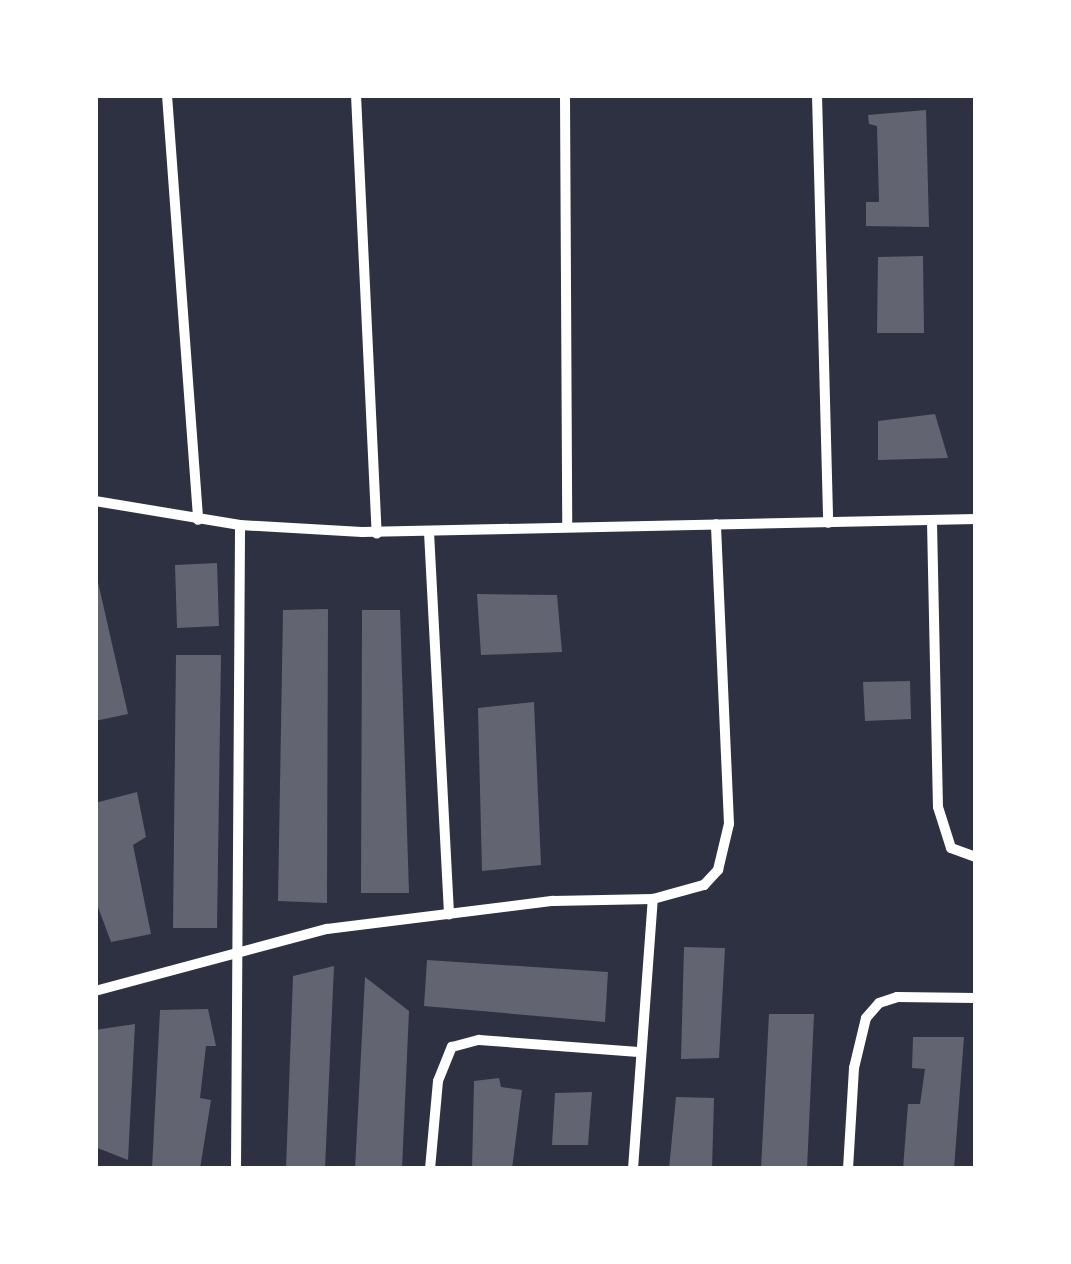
<!DOCTYPE html>
<style>
body{margin:0}
#map{position:relative;width:1071px;height:1264px;overflow:hidden;background:#2d3142;font-family:Poppins,sans-serif}
div>[style]{position:absolute}
[style*='--x']{left:calc(var(--x)*1px);top:calc(var(--y)*1px);width:calc(var(--w)*1px);rotate:calc(var(--a)*1deg)}
.building>*{inset:0;background:#626471}
.minor>*{height:10px;margin:-5px;padding:0 5px;transform-origin:5px;border-radius:5px;background:#fff}
span{translate:-50% -50%;white-space:nowrap;text-align:center;line-height:1.15;-webkit-text-stroke:10px #fff;paint-order:stroke}
.frame{position:absolute;inset:0;border:98px solid #fff;pointer-events:none}
</style>
<div id="map">
<div class="building">
<div style="clip-path:polygon(926px 110px,929px 227px,866px 226px,866px 202px,879px 202px,877px 126px,869px 124px,868px 115px)"></div>
<div style="clip-path:polygon(923px 256px,924px 333px,877px 333px,878px 257px)"></div>
<div style="clip-path:polygon(935px 414px,948px 458px,878px 460px,878px 421px)"></div>
<div style="clip-path:polygon(217px 563px,219px 626px,177px 628px,175px 565px)"></div>
<div style="clip-path:polygon(95px 569px,128px 714px,95px 721px)"></div>
<div style="clip-path:polygon(477px 594px,557px 595px,562px 652px,481px 655px)"></div>
<div style="clip-path:polygon(328px 609px,327px 903px,278px 901px,283px 610px)"></div>
<div style="clip-path:polygon(362px 610px,400px 610px,409px 893px,361px 893px)"></div>
<div style="clip-path:polygon(176px 655px,221px 655px,217px 928px,173px 928px)"></div>
<div style="clip-path:polygon(910px 681px,911px 719px,865px 721px,863px 682px)"></div>
<div style="clip-path:polygon(534px 702px,541px 865px,482px 871px,478px 708px)"></div>
<div style="clip-path:polygon(137px 792px,146px 837px,133px 845px,151px 934px,111px 942px,95px 899px,95px 803px)"></div>
<div style="clip-path:polygon(684px 947px,725px 948px,719px 1058px,681px 1059px)"></div>
<div style="clip-path:polygon(427px 960px,608px 972px,605px 1022px,424px 1006px)"></div>
<div style="clip-path:polygon(334px 966px,325px 1169px,286px 1169px,293px 976px)"></div>
<div style="clip-path:polygon(365px 977px,409px 1011px,402px 1169px,355px 1169px)"></div>
<div style="clip-path:polygon(208px 1009px,216px 1046px,206px 1046px,200px 1098px,211px 1100px,200px 1169px,152px 1169px,160px 1010px)"></div>
<div style="clip-path:polygon(769px 1014px,814px 1014px,807px 1169px,761px 1169px)"></div>
<div style="clip-path:polygon(135px 1024px,128px 1160px,95px 1147px,95px 1030px)"></div>
<div style="clip-path:polygon(913px 1037px,964px 1037px,954px 1169px,903px 1169px,908px 1104px,920px 1104px,925px 1069px,912px 1068px)"></div>
<div style="clip-path:polygon(499px 1078px,501px 1087px,522px 1090px,512px 1169px,472px 1169px,474px 1081px)"></div>
<div style="clip-path:polygon(592px 1092px,588px 1145px,552px 1145px,555px 1093px)"></div>
<div style="clip-path:polygon(676px 1097px,714px 1098px,712px 1169px,669px 1169px)"></div>
</div>
<div class="minor">
<div style="--x:167;--y:95;--w:426;--a:85.8"></div>
<div style="--x:356;--y:95;--w:439;--a:87.3"></div>
<div style="--x:565;--y:95;--w:429;--a:89.7"></div>
<div style="--x:817;--y:95;--w:428;--a:88.5"></div>
<div style="--x:95;--y:501;--w:147;--a:9.4"></div>
<div style="--x:240;--y:525;--w:122;--a:3.3"></div>
<div style="--x:362;--y:532;--w:614;--a:-1.21"></div>
<div style="--x:932;--y:522;--w:285;--a:88.8"></div>
<div style="--x:938;--y:807;--w:43;--a:72.4"></div>
<div style="--x:951;--y:848;--w:27;--a:20"></div>
<div style="--x:429;--y:532;--w:383;--a:87"></div>
<div style="--x:95;--y:991;--w:240;--a:-15"></div>
<div style="--x:327;--y:929;--w:228;--a:-7.1"></div>
<div style="--x:553;--y:901;--w:100;--a:-1.1"></div>
<div style="--x:653;--y:899;--w:53;--a:-15.4"></div>
<div style="--x:704;--y:885;--w:21;--a:-47"></div>
<div style="--x:718;--y:870;--w:47;--a:-76.6"></div>
<div style="--x:729;--y:824;--w:300;--a:-92.5"></div>
<div style="--x:236;--y:1169;--w:644;--a:-89.64"></div>
<div style="--x:430;--y:1169;--w:88;--a:-84.8"></div>
<div style="--x:438;--y:1081;--w:37;--a:-68"></div>
<div style="--x:452;--y:1047;--w:28;--a:-15"></div>
<div style="--x:479;--y:1040;--w:160;--a:4.3"></div>
<div style="--x:633;--y:1169;--w:271;--a:-85.8"></div>
<div style="--x:848;--y:1169;--w:101;--a:-86.6"></div>
<div style="--x:854;--y:1068;--w:51;--a:-76.5"></div>
<div style="--x:866;--y:1018;--w:20;--a:-49"></div>
<div style="--x:879;--y:1003;--w:19;--a:-18"></div>
<div style="--x:897;--y:997;--w:79;--a:0.7"></div>
</div>
<div class="frame"></div>
</div>
